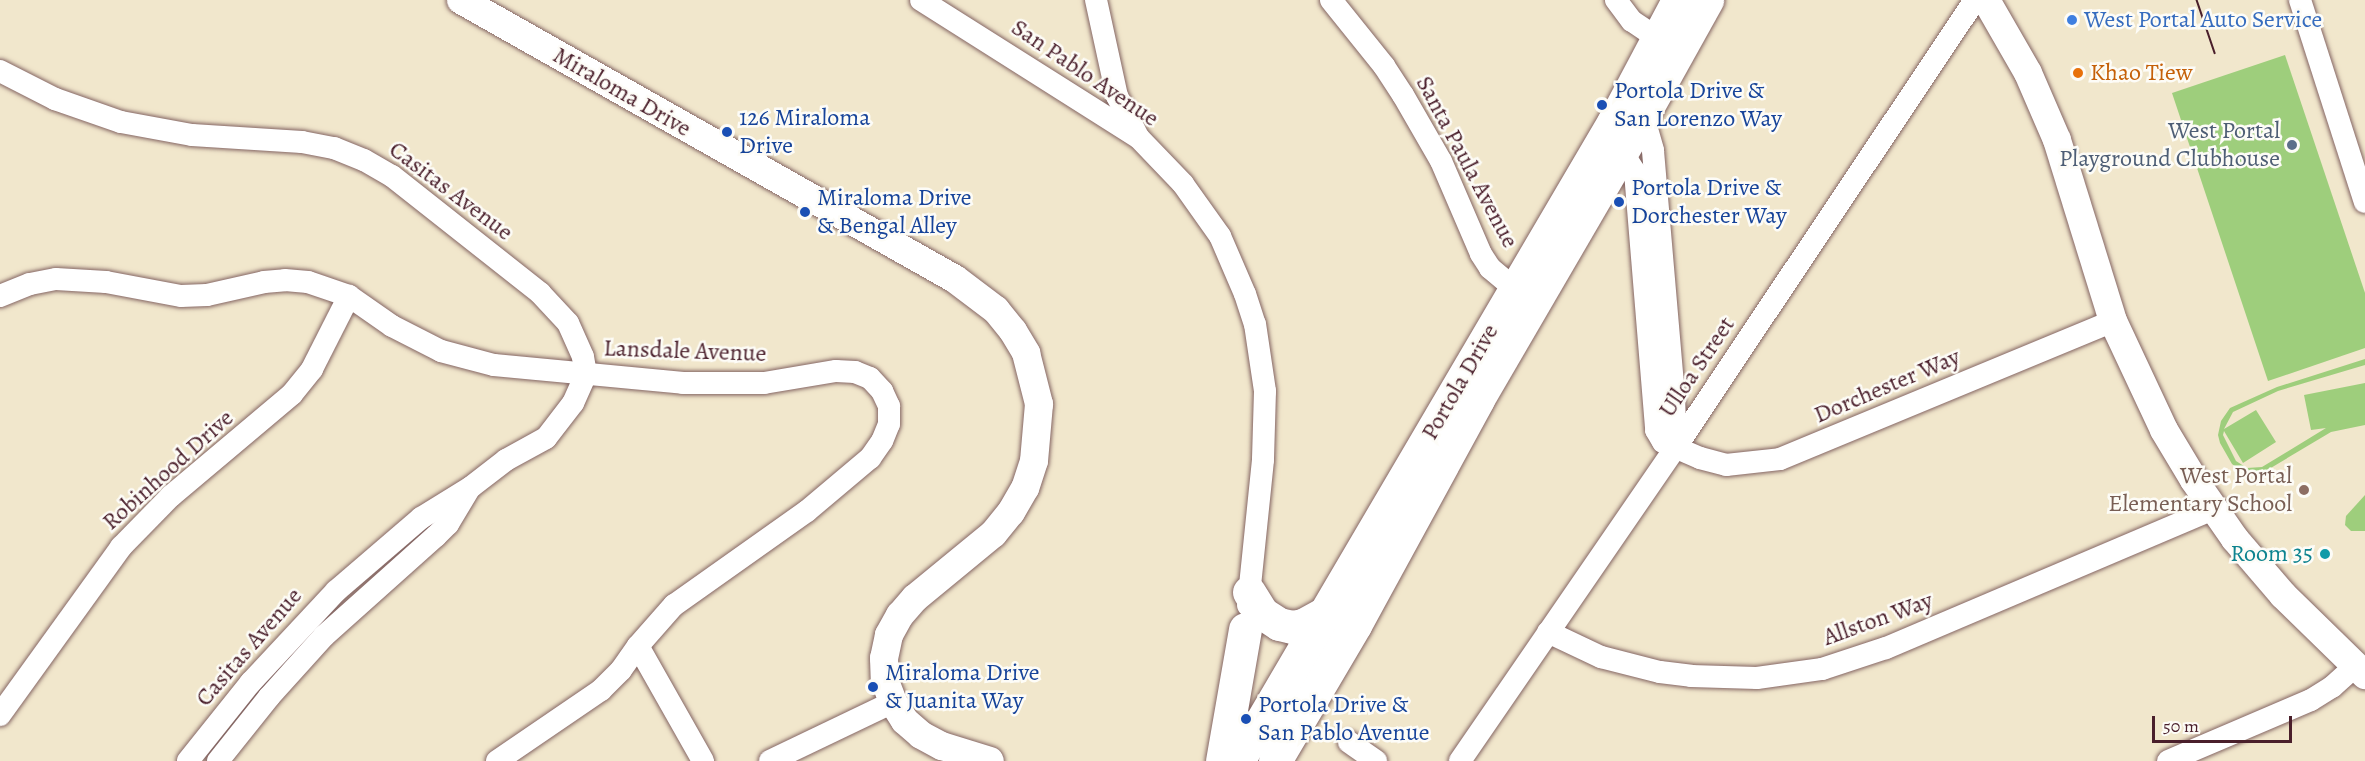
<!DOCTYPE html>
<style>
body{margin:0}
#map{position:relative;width:2365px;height:761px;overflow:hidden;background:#f1e7cc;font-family:Alegreya,serif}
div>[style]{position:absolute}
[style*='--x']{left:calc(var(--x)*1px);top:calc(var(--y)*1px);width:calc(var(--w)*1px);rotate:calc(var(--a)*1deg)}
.green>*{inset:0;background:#9ece7c}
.roads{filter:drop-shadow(0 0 2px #846563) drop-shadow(0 0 2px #846563)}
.minor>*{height:22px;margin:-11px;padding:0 11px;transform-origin:11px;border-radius:11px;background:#fff}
.tertiary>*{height:28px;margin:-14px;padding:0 14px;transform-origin:14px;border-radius:14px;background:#fff}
.primary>*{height:33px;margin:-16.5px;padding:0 16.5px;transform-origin:16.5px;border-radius:16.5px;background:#fff}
.tram>*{height:1.5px;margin:-0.75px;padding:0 0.75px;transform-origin:0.75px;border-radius:0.75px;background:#4a1f2b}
.dots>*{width:16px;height:16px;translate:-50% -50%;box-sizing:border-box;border:3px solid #fdfcf7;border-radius:50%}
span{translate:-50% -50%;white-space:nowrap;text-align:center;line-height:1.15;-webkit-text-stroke:5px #fdfcf7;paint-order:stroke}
.shop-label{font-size:24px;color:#366cbe}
.left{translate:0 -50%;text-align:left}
.street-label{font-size:24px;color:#4a1f2b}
.food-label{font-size:24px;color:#c56008}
.transit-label{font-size:24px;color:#164399}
.service-label{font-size:24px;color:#4e5e75}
.right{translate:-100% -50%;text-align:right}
.education-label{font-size:24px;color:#785e54}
.culture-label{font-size:24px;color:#0d838f}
.scale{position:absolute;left:2152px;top:716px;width:140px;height:27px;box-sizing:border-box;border:3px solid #4a1f2b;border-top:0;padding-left:8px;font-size:18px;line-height:21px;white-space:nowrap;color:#4a1f2b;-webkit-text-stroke:4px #fdfcf7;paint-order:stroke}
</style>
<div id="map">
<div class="green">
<div style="clip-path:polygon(2285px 55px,2365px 293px,2365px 348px,2268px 381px,2172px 93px)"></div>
<div style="clip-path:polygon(2365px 359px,2365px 365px,2278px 391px,2233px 412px,2224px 429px,2256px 410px,2276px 442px,2243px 463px,2224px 431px,2223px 435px,2236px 461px,2247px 468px,2262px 467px,2326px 428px,2311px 430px,2304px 395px,2365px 383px,2365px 425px,2331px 432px,2264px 472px,2244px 473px,2232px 464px,2220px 443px,2218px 435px,2221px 421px,2230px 408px,2277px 387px)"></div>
<div style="clip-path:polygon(2365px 495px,2365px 531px,2351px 531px,2345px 525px,2346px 516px)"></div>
</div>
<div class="roads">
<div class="minor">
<div style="--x:921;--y:0;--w:257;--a:32.3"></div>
<div style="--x:1138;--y:137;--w:65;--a:46.2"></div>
<div style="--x:1183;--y:184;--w:64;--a:54.6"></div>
<div style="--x:1220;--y:236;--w:63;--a:66.7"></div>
<div style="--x:1245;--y:294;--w:32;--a:72"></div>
<div style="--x:1255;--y:324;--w:68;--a:81.5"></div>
<div style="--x:1265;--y:391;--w:69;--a:91.7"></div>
<div style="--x:1263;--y:460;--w:146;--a:95.9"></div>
<div style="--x:1096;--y:0;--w:98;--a:77.7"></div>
<div style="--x:1117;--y:96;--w:42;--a:62.8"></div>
<div style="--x:1331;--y:0;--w:85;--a:51.2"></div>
<div style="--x:1384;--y:66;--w:35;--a:57"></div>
<div style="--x:1403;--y:95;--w:76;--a:60.1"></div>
<div style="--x:1441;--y:161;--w:101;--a:66.7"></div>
<div style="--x:1481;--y:254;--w:17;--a:57"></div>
<div style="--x:1490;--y:268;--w:33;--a:40"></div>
<div style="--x:1616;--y:0;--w:26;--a:53"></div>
<div style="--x:1632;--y:21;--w:32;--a:34"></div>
<div style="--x:2300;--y:0;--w:212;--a:72.2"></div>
<div style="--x:0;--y:71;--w:62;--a:27"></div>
<div style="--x:55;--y:99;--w:70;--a:19.2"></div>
<div style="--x:121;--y:122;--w:72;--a:10.4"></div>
<div style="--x:192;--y:135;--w:110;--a:3.6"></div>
<div style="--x:302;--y:142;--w:33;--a:11"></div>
<div style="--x:334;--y:148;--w:32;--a:22"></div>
<div style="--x:364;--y:160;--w:32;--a:30"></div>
<div style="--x:392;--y:176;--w:189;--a:38.3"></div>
<div style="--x:540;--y:293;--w:41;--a:47"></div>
<div style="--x:568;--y:323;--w:37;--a:66"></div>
<div style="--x:583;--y:357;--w:17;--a:80"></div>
<div style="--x:586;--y:374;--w:32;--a:114"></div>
<div style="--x:573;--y:403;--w:44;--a:127.6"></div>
<div style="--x:546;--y:438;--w:46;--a:151.2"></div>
<div style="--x:506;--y:460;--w:44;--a:142.4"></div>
<div style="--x:471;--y:487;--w:59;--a:148.2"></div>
<div style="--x:421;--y:518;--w:112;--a:139.3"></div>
<div style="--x:336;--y:591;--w:125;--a:133"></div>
<div style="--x:251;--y:682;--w:101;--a:128.6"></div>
<div style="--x:1643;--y:115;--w:37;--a:74"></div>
<div style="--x:1653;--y:151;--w:248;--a:85.1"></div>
<div style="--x:1674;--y:398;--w:49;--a:87.7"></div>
<div style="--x:1622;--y:152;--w:24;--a:57"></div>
<div style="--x:1635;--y:172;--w:259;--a:85.3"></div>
<div style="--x:1656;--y:430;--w:14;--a:60"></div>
<div style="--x:1663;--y:442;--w:40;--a:23.4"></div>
<div style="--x:1700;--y:458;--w:27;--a:15"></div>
<div style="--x:1726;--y:465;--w:54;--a:-6.3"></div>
<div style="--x:1780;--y:459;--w:360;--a:-22.5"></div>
<div style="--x:0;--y:296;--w:32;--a:-22"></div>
<div style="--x:30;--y:284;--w:26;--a:-11"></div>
<div style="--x:56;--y:279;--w:50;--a:3.4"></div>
<div style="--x:106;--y:282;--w:76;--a:10.6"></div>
<div style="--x:181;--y:296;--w:26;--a:-2"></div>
<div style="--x:207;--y:295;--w:58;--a:-12.8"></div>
<div style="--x:264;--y:282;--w:21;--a:-5"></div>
<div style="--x:285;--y:280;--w:23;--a:5"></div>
<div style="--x:308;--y:282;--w:43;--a:18.9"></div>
<div style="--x:349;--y:296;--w:52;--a:34.9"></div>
<div style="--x:392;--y:326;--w:55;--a:27"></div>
<div style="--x:441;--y:351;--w:55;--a:14.8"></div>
<div style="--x:494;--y:365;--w:190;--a:5.4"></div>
<div style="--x:683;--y:383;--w:81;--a:0"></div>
<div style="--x:764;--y:383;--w:73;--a:-9.5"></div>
<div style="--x:836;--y:371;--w:19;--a:3"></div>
<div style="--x:855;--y:372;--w:16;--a:22"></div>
<div style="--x:870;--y:378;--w:18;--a:47"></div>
<div style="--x:882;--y:391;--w:17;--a:65"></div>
<div style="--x:889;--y:406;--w:18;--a:90"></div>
<div style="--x:889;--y:424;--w:18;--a:112"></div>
<div style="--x:882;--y:441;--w:21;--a:125"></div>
<div style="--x:870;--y:458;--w:82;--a:139.9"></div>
<div style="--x:807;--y:511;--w:163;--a:144.7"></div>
<div style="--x:674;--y:605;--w:55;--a:131.3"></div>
<div style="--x:638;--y:646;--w:132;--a:60.5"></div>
<div style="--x:1548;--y:632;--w:59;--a:25.3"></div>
<div style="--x:1601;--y:657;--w:61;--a:14.3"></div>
<div style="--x:1660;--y:672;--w:31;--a:7"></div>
<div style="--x:1691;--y:676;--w:66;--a:1.7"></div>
<div style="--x:1757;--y:678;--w:66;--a:-7.9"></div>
<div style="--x:1822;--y:669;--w:67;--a:-18.2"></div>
<div style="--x:1886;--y:648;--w:355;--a:-23"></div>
<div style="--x:0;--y:715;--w:207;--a:-54.2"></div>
<div style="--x:121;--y:547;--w:71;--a:-45.6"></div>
<div style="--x:171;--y:496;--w:158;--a:-40.1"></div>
<div style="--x:292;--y:394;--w:32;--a:-51"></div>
<div style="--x:312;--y:369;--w:82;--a:-63.1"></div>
<div style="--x:1349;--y:742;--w:33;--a:35"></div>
<div style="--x:218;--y:761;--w:82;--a:-51.4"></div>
<div style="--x:269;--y:697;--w:82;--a:-48"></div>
<div style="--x:324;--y:636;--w:150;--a:-41.8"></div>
<div style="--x:436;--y:536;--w:17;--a:-45"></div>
<div style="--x:448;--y:524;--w:39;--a:-59"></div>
<div style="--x:497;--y:761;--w:126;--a:-34.3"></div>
<div style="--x:601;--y:690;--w:28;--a:-45"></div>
<div style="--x:621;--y:670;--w:29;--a:-55"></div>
<div style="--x:770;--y:761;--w:136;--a:-25.6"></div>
<div style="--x:1460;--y:761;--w:381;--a:-55.5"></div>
<div style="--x:1676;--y:447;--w:538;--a:-56.22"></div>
<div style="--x:2168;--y:761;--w:155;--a:-23.1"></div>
<div style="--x:2311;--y:700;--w:25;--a:-32"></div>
<div style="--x:2332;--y:687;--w:31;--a:-42"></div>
</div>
<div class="tertiary">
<div style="--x:461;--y:0;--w:567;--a:29.46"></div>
<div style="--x:955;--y:279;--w:51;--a:37.1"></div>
<div style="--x:996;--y:310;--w:27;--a:51"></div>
<div style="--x:1013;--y:331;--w:26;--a:59"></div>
<div style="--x:1026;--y:353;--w:53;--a:75.7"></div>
<div style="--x:1039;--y:404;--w:57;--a:95"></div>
<div style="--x:1034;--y:461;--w:28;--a:108"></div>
<div style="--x:1025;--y:488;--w:28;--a:120"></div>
<div style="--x:1011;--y:512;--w:28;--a:129"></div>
<div style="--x:993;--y:534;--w:101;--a:140.6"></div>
<div style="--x:915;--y:598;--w:23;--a:131"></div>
<div style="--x:900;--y:615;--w:23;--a:119"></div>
<div style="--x:889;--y:635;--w:24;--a:102"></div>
<div style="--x:884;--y:658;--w:23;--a:88"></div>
<div style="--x:885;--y:681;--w:22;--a:69"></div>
<div style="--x:893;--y:702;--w:22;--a:58"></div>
<div style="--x:905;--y:721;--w:21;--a:41"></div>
<div style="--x:921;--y:735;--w:24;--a:28"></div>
<div style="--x:942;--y:746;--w:50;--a:17.4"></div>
<div style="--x:1986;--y:0;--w:84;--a:60.1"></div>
<div style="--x:2028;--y:73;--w:73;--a:66.6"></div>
<div style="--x:2057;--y:140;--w:189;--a:72.8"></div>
<div style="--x:2113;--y:321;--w:120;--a:64.9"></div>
<div style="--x:2164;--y:430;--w:58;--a:59"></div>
<div style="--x:2194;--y:480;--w:72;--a:55.2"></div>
<div style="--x:2235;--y:539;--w:74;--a:49.4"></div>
<div style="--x:2283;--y:595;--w:115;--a:44.3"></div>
</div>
<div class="primary">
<div style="--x:1249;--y:592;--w:25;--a:58"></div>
<div style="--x:1262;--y:613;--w:20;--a:33"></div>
<div style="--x:1279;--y:624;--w:13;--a:13"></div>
<div style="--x:1292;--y:627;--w:11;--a:-10"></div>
<div style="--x:1303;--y:625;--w:25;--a:-29"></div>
<div style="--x:1222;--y:761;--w:134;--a:-80.1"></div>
<div style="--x:1238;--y:761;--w:742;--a:-59.57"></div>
<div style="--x:1614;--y:121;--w:137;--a:-62.1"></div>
<div style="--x:1275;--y:761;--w:158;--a:-59.5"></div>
<div style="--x:1355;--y:625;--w:257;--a:-61.4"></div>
<div style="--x:1478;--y:399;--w:328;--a:-59.8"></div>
<div style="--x:1643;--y:115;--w:132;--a:-60.9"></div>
</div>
</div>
<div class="tram">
<div style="--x:2197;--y:0;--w:56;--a:71.2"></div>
</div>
<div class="dots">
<div style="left:2072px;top:20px;background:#3f7fe0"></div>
<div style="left:2078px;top:73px;background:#e8710a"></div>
<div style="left:1602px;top:105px;background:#1a4fb4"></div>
<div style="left:727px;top:132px;background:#1a4fb4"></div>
<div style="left:2292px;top:145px;background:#5c6f8a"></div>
<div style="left:1619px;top:202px;background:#1a4fb4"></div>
<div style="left:805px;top:212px;background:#1a4fb4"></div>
<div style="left:2304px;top:490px;background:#8d6e63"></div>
<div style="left:2325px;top:554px;background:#0f9aa8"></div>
<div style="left:873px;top:687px;background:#1a4fb4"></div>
<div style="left:1246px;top:719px;background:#1a4fb4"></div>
</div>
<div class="shop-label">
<span class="left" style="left:2084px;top:20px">West Portal Auto Service</span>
</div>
<div class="street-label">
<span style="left:1085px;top:73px;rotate:34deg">San Pablo Avenue</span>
<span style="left:622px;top:92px;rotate:30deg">Miraloma Drive</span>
<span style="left:1467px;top:162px;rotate:62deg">Santa Paula Avenue</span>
<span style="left:451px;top:191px;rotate:37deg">Casitas Avenue</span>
<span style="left:685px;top:351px;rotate:2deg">Lansdale Avenue</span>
<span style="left:1697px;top:367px;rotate:-56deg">Ulloa Street</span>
<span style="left:1460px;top:382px;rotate:-60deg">Portola Drive</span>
<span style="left:1887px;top:386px;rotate:-23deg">Dorchester Way</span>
<span style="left:168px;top:470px;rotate:-42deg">Robinhood Drive</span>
<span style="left:1878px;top:619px;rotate:-20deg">Allston Way</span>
<span style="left:249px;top:647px;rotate:-49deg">Casitas Avenue</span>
</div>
<div class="food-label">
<span class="left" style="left:2090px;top:73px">Khao Tiew</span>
</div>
<div class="transit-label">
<span class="left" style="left:1614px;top:105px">Portola Drive &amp;<br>San Lorenzo Way</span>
<span class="left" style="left:739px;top:132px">126 Miraloma<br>Drive</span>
<span class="left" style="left:1631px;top:202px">Portola Drive &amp;<br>Dorchester Way</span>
<span class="left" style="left:817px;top:212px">Miraloma Drive<br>&amp; Bengal Alley</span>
<span class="left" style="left:885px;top:687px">Miraloma Drive<br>&amp; Juanita Way</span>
<span class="left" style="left:1258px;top:719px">Portola Drive &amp;<br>San Pablo Avenue</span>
</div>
<div class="service-label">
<span class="right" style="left:2280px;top:145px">West Portal<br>Playground Clubhouse</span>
</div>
<div class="education-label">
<span class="right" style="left:2292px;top:490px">West Portal<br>Elementary School</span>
</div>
<div class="culture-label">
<span class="right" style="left:2313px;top:554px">Room 35</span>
</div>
<div class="scale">50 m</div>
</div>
